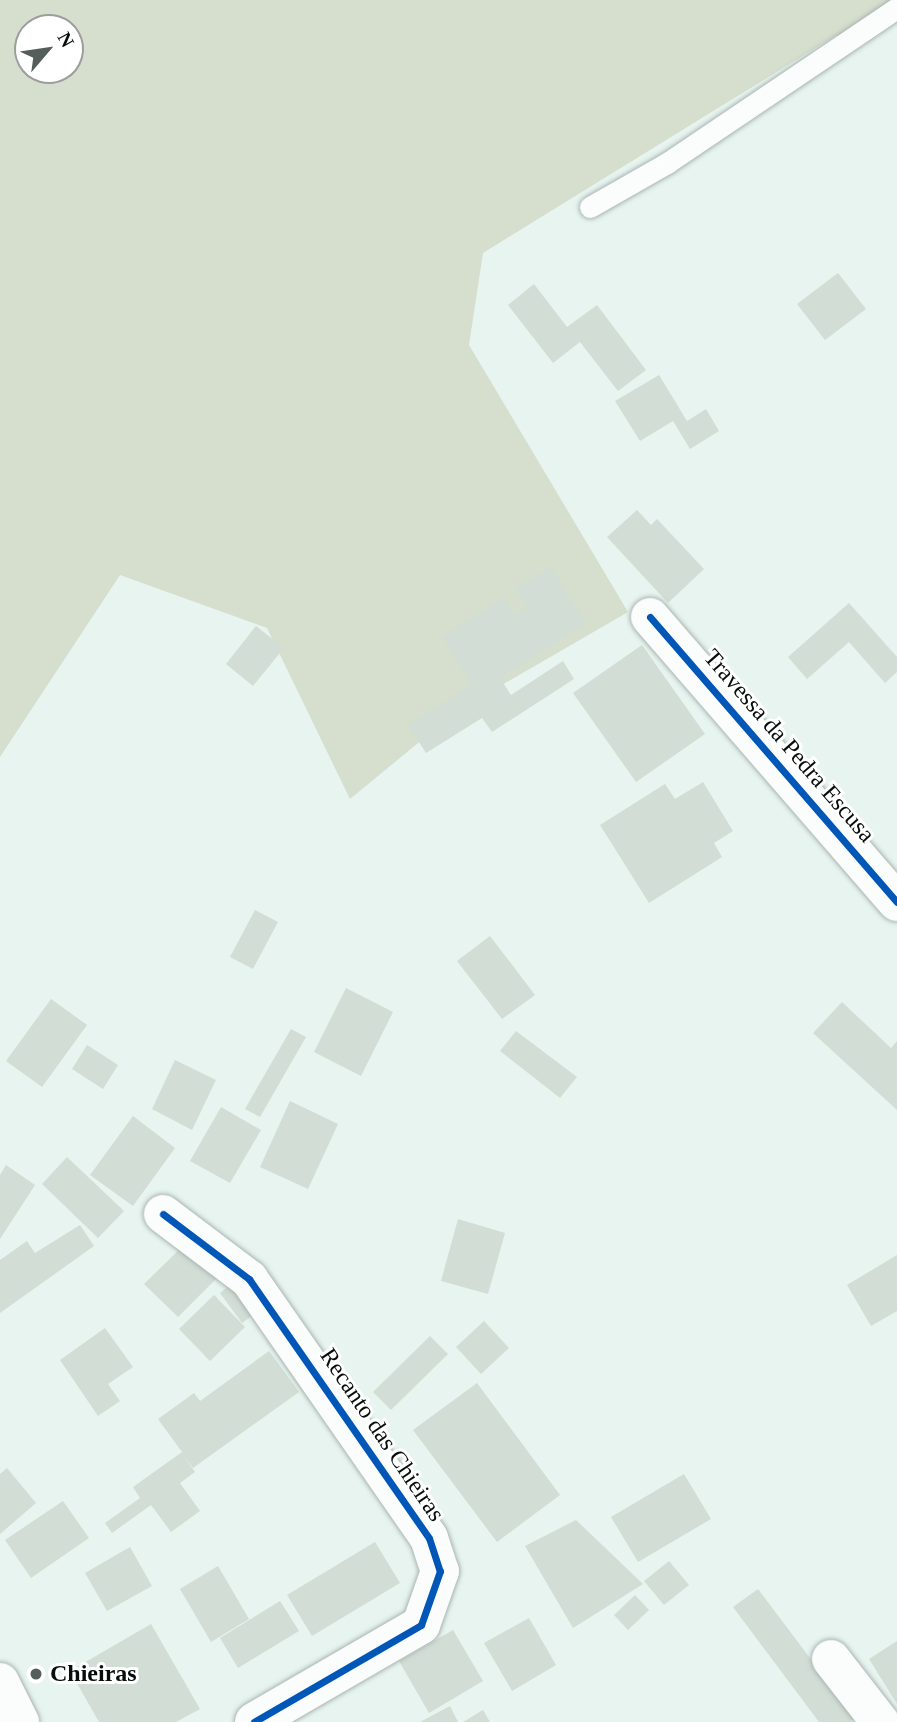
<!DOCTYPE html>
<style>
body{margin:0}
#map{position:relative;width:897px;height:1722px;overflow:hidden;background:#e7f4f0;font-family:"Times New Roman",serif}
div>[style]{position:absolute}
[style*='--x']{left:calc(var(--x)*1px);top:calc(var(--y)*1px);width:calc(var(--w)*1px);rotate:calc(var(--a)*1deg)}
.green>*{inset:0;background:#d6dece}
.building>*{inset:0;background:#d1ddd5}
.roads{filter:drop-shadow(0 0 2px #aab5b1) drop-shadow(0 0 2px #aab5b1)}
.service>*{height:21px;margin:-10.5px;padding:0 10.5px;transform-origin:10.5px;border-radius:10.5px;background:#fbfdfd}
.minor>*{height:38px;margin:-19px;padding:0 19px;transform-origin:19px;border-radius:19px;background:#fbfdfd}
.cycleway>*{height:7px;margin:-3.5px;padding:0 3.5px;transform-origin:3.5px;border-radius:3.5px;background:#0057b8}
.dots>*{width:19px;height:19px;translate:-50% -50%;box-sizing:border-box;border:4px solid #fff;border-radius:50%}
span{translate:-50% -50%;white-space:nowrap;text-align:center;line-height:1.15;-webkit-text-stroke:6px #fff;paint-order:stroke}
.street-label{font-size:24px;color:#060d0b}
.poi-label{font-size:24px;color:#060d0b;font-weight:700}
.left{translate:0 -50%;text-align:left}
.north{position:absolute;left:14px;top:14px;width:70px;height:70px;box-sizing:border-box;background:#fff;border:2px solid #9b9e9d;border-radius:50%;rotate:61deg;font-size:19px;font-weight:700;line-height:28px;text-align:center;color:#060d0b}
.north::after{content:'';display:block;margin:auto;width:24px;height:32px;background:#555e5b;clip-path:polygon(50% 0,100% 100%,50% 72%,0 100%)}
</style>
<div id="map">
<div class="green">
<div style="clip-path:polygon(evenodd,0 0,897px 0,897px 23px,835px 36px,483px 253px,469px 345px,628px 612px,457px 711px,350px 799px,267px 628px,120px 575px,0 757px,0 0,28px 28px,70px 28px,70px 70px,28px 70px,28px 28px)"></div>
</div>
<div class="building">
<div style="clip-path:polygon(838px 273px,866px 309px,825px 340px,797px 304px)"></div>
<div style="clip-path:polygon(534px 284px,567px 327px,597px 305px,646px 370px,618px 391px,580px 342px,553px 363px,508px 305px)"></div>
<div style="clip-path:polygon(659px 375px,687px 421px,706px 409px,719px 431px,690px 449px,673px 421px,640px 441px,615px 401px)"></div>
<div style="clip-path:polygon(637px 510px,651px 525px,657px 519px,704px 569px,668px 603px,607px 537px)"></div>
<div style="clip-path:polygon(550px 567px,586px 623px,500px 678px,511px 695px,563px 661px,574px 679px,492px 732px,482px 718px,426px 753px,408px 725px,472px 684px,442px 637px,503px 598px,515px 616px,528px 608px,516px 589px)"></div>
<div style="clip-path:polygon(849px 603px,897px 657px,897px 672px,885px 683px,849px 642px,807px 679px,788px 657px)"></div>
<div style="clip-path:polygon(256px 626px,284px 648px,253px 686px,226px 664px)"></div>
<div style="clip-path:polygon(642px 645px,705px 734px,636px 782px,573px 693px)"></div>
<div style="clip-path:polygon(703px 782px,733px 831px,714px 843px,722px 857px,649px 903px,600px 825px,665px 784px,675px 799px)"></div>
<div style="clip-path:polygon(255px 910px,278px 922px,253px 969px,230px 957px)"></div>
<div style="clip-path:polygon(490px 936px,535px 995px,502px 1019px,457px 961px)"></div>
<div style="clip-path:polygon(346px 988px,393px 1012px,361px 1076px,314px 1052px)"></div>
<div style="clip-path:polygon(51px 999px,87px 1025px,42px 1087px,6px 1061px)"></div>
<div style="clip-path:polygon(842px 1002px,891px 1048px,897px 1041px,897px 1110px,813px 1033px)"></div>
<div style="clip-path:polygon(291px 1029px,306px 1037px,260px 1117px,245px 1109px)"></div>
<div style="clip-path:polygon(516px 1031px,577px 1077px,560px 1098px,500px 1051px)"></div>
<div style="clip-path:polygon(87px 1045px,118px 1065px,103px 1089px,72px 1069px)"></div>
<div style="clip-path:polygon(175px 1060px,216px 1080px,192px 1130px,152px 1109px)"></div>
<div style="clip-path:polygon(290px 1101px,338px 1124px,308px 1189px,260px 1167px)"></div>
<div style="clip-path:polygon(221px 1107px,261px 1130px,230px 1183px,190px 1161px)"></div>
<div style="clip-path:polygon(133px 1116px,175px 1148px,133px 1206px,90px 1175px)"></div>
<div style="clip-path:polygon(67px 1157px,124px 1211px,98px 1238px,42px 1184px)"></div>
<div style="clip-path:polygon(6px 1165px,35px 1185px,0 1239px,0 1175px)"></div>
<div style="clip-path:polygon(458px 1219px,505px 1233px,488px 1294px,441px 1281px)"></div>
<div style="clip-path:polygon(80px 1225px,94px 1246px,0 1313px,0 1260px,27px 1241px,35px 1253px)"></div>
<div style="clip-path:polygon(186px 1243px,219px 1276px,178px 1317px,144px 1284px)"></div>
<div style="clip-path:polygon(897px 1255px,897px 1311px,871px 1326px,847px 1285px)"></div>
<div style="clip-path:polygon(234px 1282px,257px 1312px,242px 1323px,220px 1293px)"></div>
<div style="clip-path:polygon(214px 1295px,245px 1327px,210px 1361px,179px 1329px)"></div>
<div style="clip-path:polygon(484px 1321px,509px 1348px,481px 1374px,456px 1347px)"></div>
<div style="clip-path:polygon(105px 1328px,133px 1367px,108px 1384px,120px 1401px,98px 1416px,60px 1360px)"></div>
<div style="clip-path:polygon(430px 1336px,448px 1354px,391px 1410px,373px 1392px)"></div>
<div style="clip-path:polygon(269px 1351px,299px 1392px,193px 1468px,183px 1455px,195px 1472px,180px 1483px,200px 1511px,171px 1532px,151px 1505px,112px 1533px,105px 1523px,140px 1498px,133px 1487px,182px 1452px,158px 1419px,194px 1393px,200px 1401px)"></div>
<div style="clip-path:polygon(477px 1383px,560px 1495px,497px 1542px,413px 1430px)"></div>
<div style="clip-path:polygon(7px 1468px,36px 1503px,0 1534px,0 1474px)"></div>
<div style="clip-path:polygon(684px 1474px,711px 1519px,638px 1562px,611px 1517px)"></div>
<div style="clip-path:polygon(63px 1501px,89px 1538px,31px 1578px,5px 1540px)"></div>
<div style="clip-path:polygon(576px 1520px,643px 1584px,573px 1628px,525px 1546px)"></div>
<div style="clip-path:polygon(375px 1542px,400px 1583px,312px 1636px,287px 1595px)"></div>
<div style="clip-path:polygon(130px 1547px,152px 1586px,107px 1611px,85px 1573px)"></div>
<div style="clip-path:polygon(669px 1561px,689px 1585px,664px 1605px,644px 1581px)"></div>
<div style="clip-path:polygon(218px 1566px,249px 1619px,211px 1642px,180px 1589px)"></div>
<div style="clip-path:polygon(758px 1589px,855px 1718px,850px 1722px,819px 1722px,733px 1607px)"></div>
<div style="clip-path:polygon(635px 1595px,649px 1610px,628px 1630px,614px 1615px)"></div>
<div style="clip-path:polygon(280px 1601px,299px 1631px,238px 1668px,220px 1638px)"></div>
<div style="clip-path:polygon(529px 1618px,556px 1665px,512px 1691px,484px 1643px)"></div>
<div style="clip-path:polygon(151px 1624px,200px 1709px,176px 1722px,99px 1722px,70px 1671px)"></div>
<div style="clip-path:polygon(453px 1630px,483px 1681px,429px 1713px,399px 1661px)"></div>
<div style="clip-path:polygon(897px 1641px,897px 1704px,869px 1659px)"></div>
<div style="clip-path:polygon(450px 1706px,458px 1722px,420px 1722px)"></div>
<div style="clip-path:polygon(483px 1710px,490px 1722px,463px 1722px)"></div>
</div>
<div class="roads">
<div class="service">
<div style="--x:590;--y:207;--w:89;--a:-29.7"></div>
<div style="--x:667;--y:163;--w:277;--a:-34"></div>
</div>
<div class="minor">
<div style="--x:650;--y:617;--w:377;--a:49.1"></div>
<div style="--x:163;--y:1214;--w:108;--a:37.1"></div>
<div style="--x:249;--y:1279;--w:315;--a:55.2"></div>
<div style="--x:429;--y:1538;--w:35;--a:72"></div>
<div style="--x:440;--y:1571;--w:57;--a:109.4"></div>
<div style="--x:421;--y:1625;--w:193;--a:149.9"></div>
<div style="--x:831;--y:1659;--w:80;--a:52.1"></div>
<div style="--x:0;--y:1682;--w:45;--a:63.4"></div>
</div>
</div>
<div class="cycleway">
<div style="--x:650;--y:617;--w:377;--a:49.1"></div>
<div style="--x:163;--y:1214;--w:108;--a:37.1"></div>
<div style="--x:249;--y:1279;--w:315;--a:55.2"></div>
<div style="--x:429;--y:1538;--w:35;--a:72"></div>
<div style="--x:440;--y:1571;--w:57;--a:109.4"></div>
<div style="--x:421;--y:1625;--w:193;--a:149.9"></div>
</div>
<div class="dots">
<div style="left:36px;top:1674px;background:#555e5b"></div>
</div>
<div class="street-label">
<span style="left:789px;top:746px;rotate:49deg">Travessa da Pedra Escusa</span>
<span style="left:382px;top:1435px;rotate:56deg">Recanto das Chieiras</span>
</div>
<div class="poi-label">
<span class="left" style="left:50px;top:1674px">Chieiras</span>
</div>
<div class="north">N</div>
</div>
